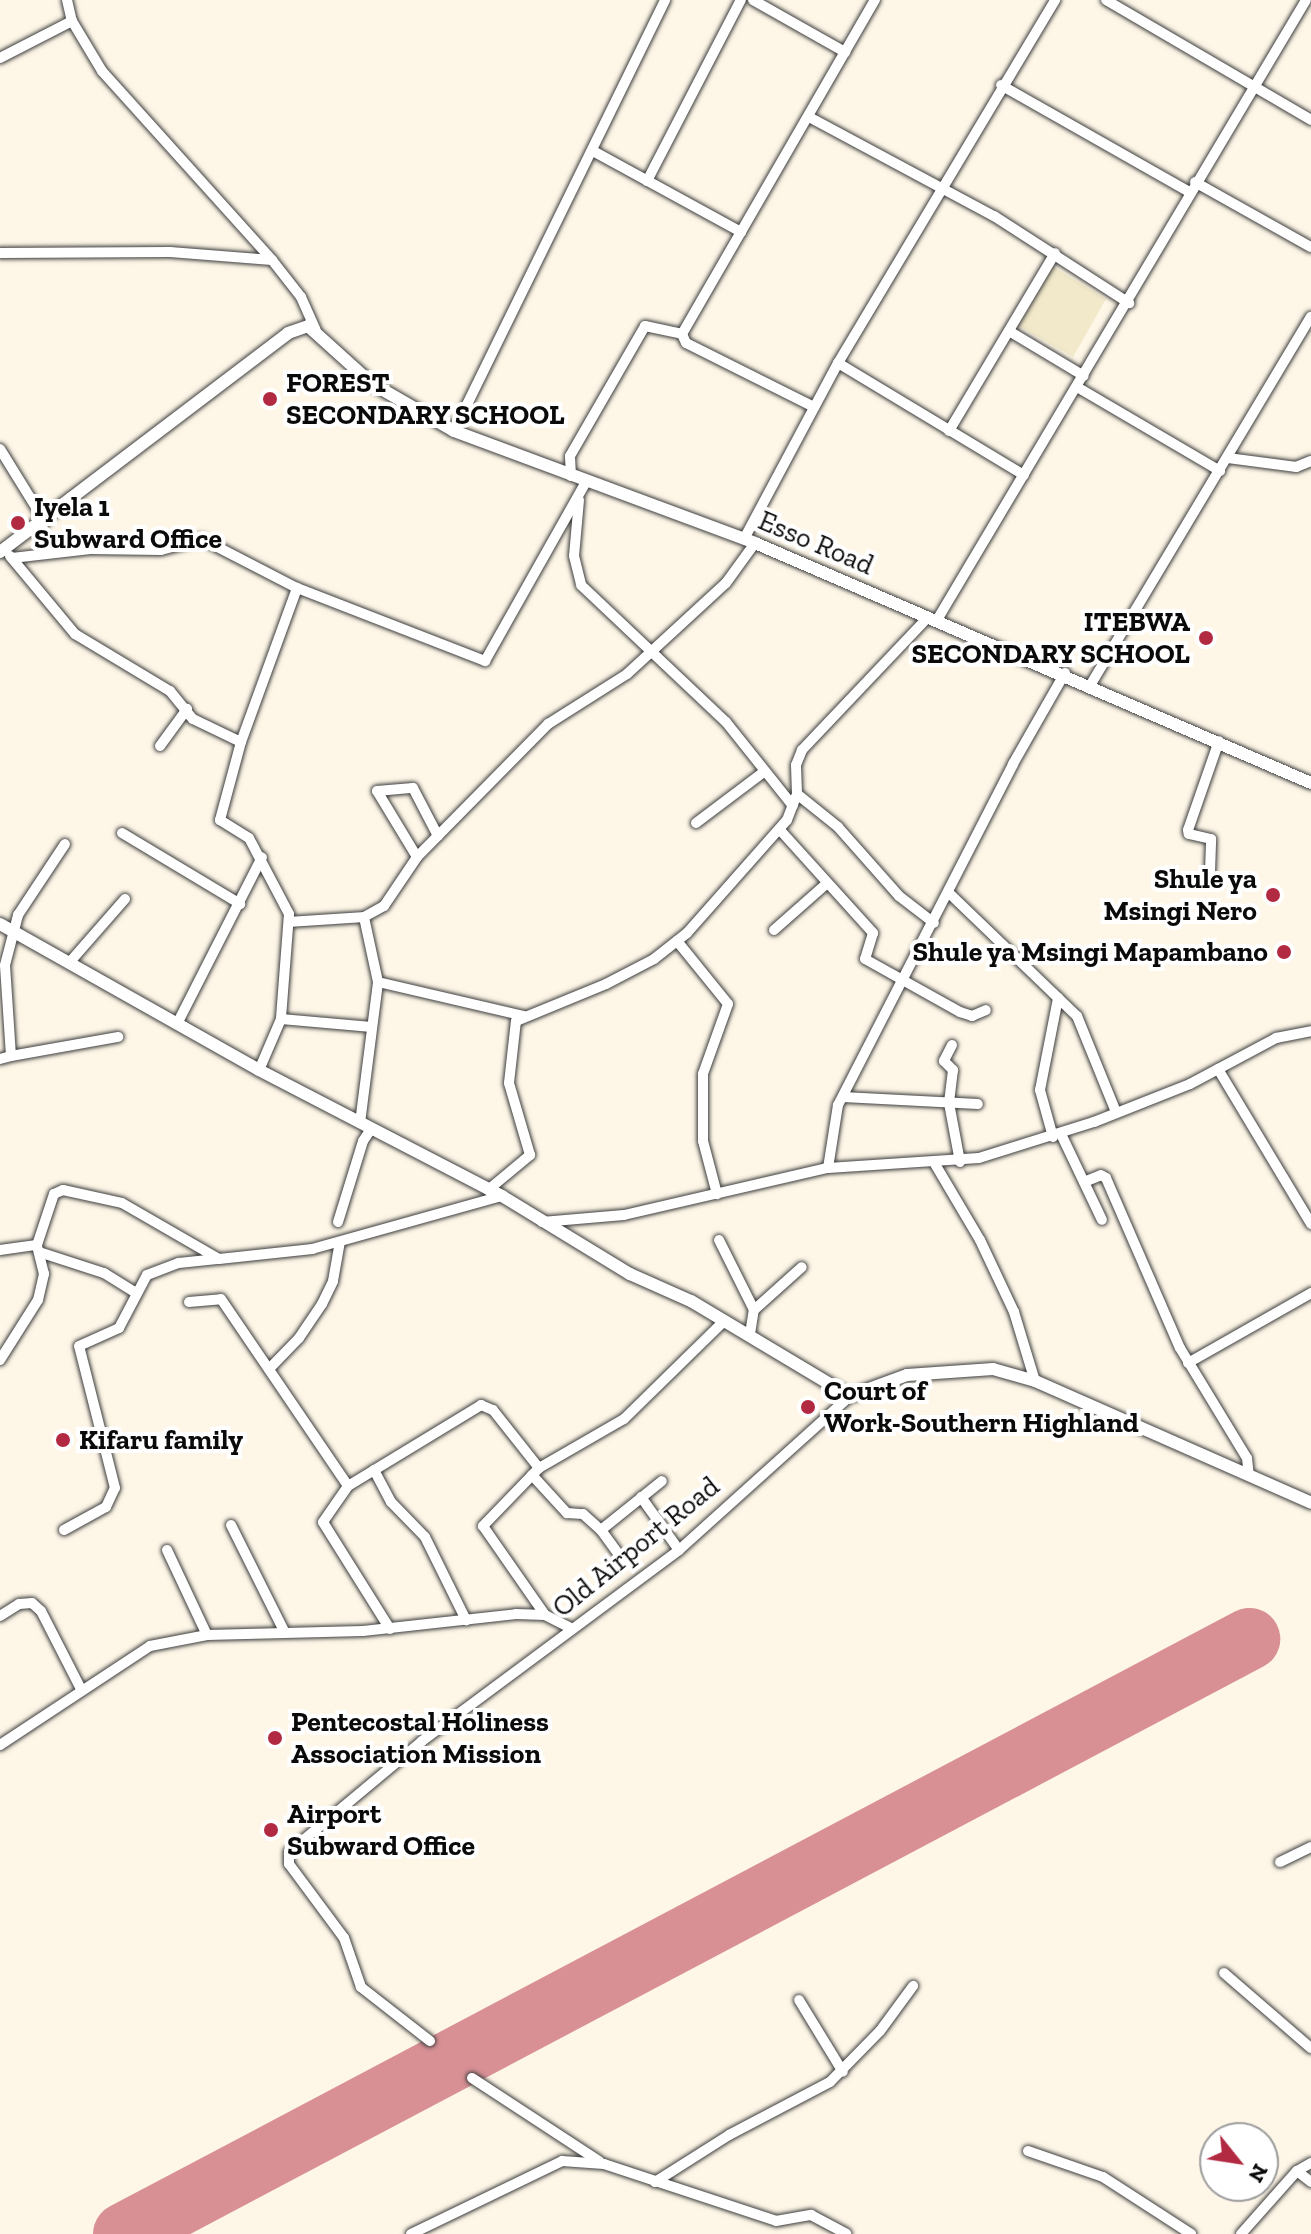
<!DOCTYPE html>
<style>
body{margin:0}
#map{position:relative;width:1311px;height:2234px;overflow:hidden;background:#fef7e8;font-family:"Zilla Slab",serif}
div>[style]{position:absolute}
[style*='--x']{left:calc(var(--x)*1px);top:calc(var(--y)*1px);width:calc(var(--w)*1px);rotate:calc(var(--a)*1deg)}
.farmland>*{inset:0;background:#f2e9ca}
.runway>*{height:62px;margin:-31px;padding:0 31px;transform-origin:31px;border-radius:31px;background:#d89095}
.roads{filter:drop-shadow(0 0 2px #3d3d3d) drop-shadow(0 0 2px #3d3d3d)}
.minor>*{height:10px;margin:-5px;padding:0 5px;transform-origin:5px;border-radius:5px;background:#fff}
.tertiary>*{height:12px;margin:-6px;padding:0 6px;transform-origin:6px;border-radius:6px;background:#fff}
.dots>*{width:22px;height:22px;translate:-50% -50%;box-sizing:border-box;border:4px solid #fff;border-radius:50%}
span{translate:-50% -50%;white-space:nowrap;text-align:center;line-height:1.15;-webkit-text-stroke:8px #fff;paint-order:stroke}
.poi-label{font-size:28px;color:#0a0a0a;font-weight:700}
.left{translate:0 -50%;text-align:left}
.right{translate:-100% -50%;text-align:right}
.street-label{font-size:28px;color:#0a0a0a}
.north{position:absolute;left:1199px;top:2122px;width:80px;height:80px;box-sizing:border-box;background:#fff;border:2px solid #9d9d9d;border-radius:50%;rotate:120deg;font-size:22px;font-weight:700;line-height:32px;text-align:center;color:#0a0a0a}
.north::after{content:'';display:block;margin:auto;width:28px;height:36px;background:#b22a42;clip-path:polygon(50% 0,100% 100%,50% 72%,0 100%)}
</style>
<div id="map">
<div class="farmland">
<div style="clip-path:polygon(1052px 266px,1106px 299px,1073px 357px,1017px 325px)"></div>
</div>
<div class="runway">
<div style="--x:124;--y:2234;--w:1273;--a:-27.87"></div>
</div>
<div class="roads">
<div class="minor">
<div style="--x:67;--y:0;--w:22;--a:77"></div>
<div style="--x:72;--y:21;--w:58;--a:59"></div>
<div style="--x:102;--y:71;--w:254;--a:48"></div>
<div style="--x:272;--y:260;--w:47;--a:51.9"></div>
<div style="--x:301;--y:297;--w:36;--a:66"></div>
<div style="--x:753;--y:0;--w:106;--a:29.5"></div>
<div style="--x:1106;--y:0;--w:238;--a:30.3"></div>
<div style="--x:0;--y:58;--w:81;--a:-27.2"></div>
<div style="--x:1001;--y:85;--w:216;--a:29.6"></div>
<div style="--x:809;--y:117;--w:210;--a:28.2"></div>
<div style="--x:994;--y:216;--w:161;--a:32.8"></div>
<div style="--x:593;--y:151;--w:169;--a:28.7"></div>
<div style="--x:647;--y:181;--w:204;--a:-62.6"></div>
<div style="--x:1195;--y:182;--w:133;--a:29.3"></div>
<div style="--x:0;--y:253;--w:170;--a:-0.3"></div>
<div style="--x:170;--y:252;--w:102;--a:4.5"></div>
<div style="--x:1009;--y:331;--w:87;--a:31"></div>
<div style="--x:838;--y:363;--w:217;--a:31.1"></div>
<div style="--x:1077;--y:387;--w:166;--a:30.4"></div>
<div style="--x:814;--y:407;--w:143;--a:-153.4"></div>
<div style="--x:686;--y:343;--w:10;--a:-114"></div>
<div style="--x:682;--y:334;--w:386;--a:-60"></div>
<div style="--x:454;--y:431;--w:480;--a:-63.9"></div>
<div style="--x:949;--y:431;--w:207;--a:-59.2"></div>
<div style="--x:0;--y:449;--w:86;--a:58.3"></div>
<div style="--x:1228;--y:458;--w:69;--a:7.5"></div>
<div style="--x:1296;--y:467;--w:16;--a:-22"></div>
<div style="--x:571;--y:476;--w:20;--a:-93"></div>
<div style="--x:570;--y:456;--w:150;--a:-60"></div>
<div style="--x:645;--y:326;--w:38;--a:12"></div>
<div style="--x:579;--y:500;--w:56;--a:95.1"></div>
<div style="--x:574;--y:556;--w:30;--a:76"></div>
<div style="--x:581;--y:585;--w:199;--a:43.4"></div>
<div style="--x:726;--y:722;--w:107;--a:51.4"></div>
<div style="--x:744;--y:539;--w:200;--a:-61.9"></div>
<div style="--x:838;--y:363;--w:423;--a:-59.1"></div>
<div style="--x:10;--y:556;--w:102;--a:50.2"></div>
<div style="--x:75;--y:634;--w:111;--a:31"></div>
<div style="--x:170;--y:691;--w:36;--a:51"></div>
<div style="--x:193;--y:719;--w:53;--a:25.6"></div>
<div style="--x:241;--y:742;--w:81;--a:105.1"></div>
<div style="--x:220;--y:820;--w:34;--a:32"></div>
<div style="--x:249;--y:838;--w:86;--a:62.2"></div>
<div style="--x:289;--y:914;--w:105;--a:94.4"></div>
<div style="--x:281;--y:1019;--w:56;--a:113.3"></div>
<div style="--x:12;--y:558;--w:79;--a:-6.6"></div>
<div style="--x:90;--y:549;--w:71;--a:0.8"></div>
<div style="--x:161;--y:550;--w:42;--a:-15"></div>
<div style="--x:202;--y:539;--w:107;--a:27.3"></div>
<div style="--x:297;--y:588;--w:202;--a:21.2"></div>
<div style="--x:485;--y:661;--w:206;--a:-60.6"></div>
<div style="--x:937;--y:620;--w:721;--a:-59.24"></div>
<div style="--x:1091;--y:684;--w:428;--a:-59.1"></div>
<div style="--x:241;--y:742;--w:164;--a:-70"></div>
<div style="--x:160;--y:746;--w:46;--a:-53.9"></div>
<div style="--x:797;--y:794;--w:53;--a:38.8"></div>
<div style="--x:838;--y:827;--w:92;--a:48.5"></div>
<div style="--x:899;--y:896;--w:44;--a:37.6"></div>
<div style="--x:696;--y:823;--w:86;--a:-37"></div>
<div style="--x:780;--y:830;--w:139;--a:47.9"></div>
<div style="--x:873;--y:933;--w:27;--a:107"></div>
<div style="--x:865;--y:959;--w:109;--a:29.2"></div>
<div style="--x:960;--y:1012;--w:13;--a:18"></div>
<div style="--x:972;--y:1016;--w:15;--a:-23"></div>
<div style="--x:122;--y:833;--w:138;--a:31"></div>
<div style="--x:417;--y:857;--w:77;--a:-121.2"></div>
<div style="--x:377;--y:791;--w:36;--a:-5"></div>
<div style="--x:413;--y:788;--w:54;--a:62.5"></div>
<div style="--x:1210;--y:872;--w:33;--a:-88"></div>
<div style="--x:1211;--y:839;--w:23;--a:-167"></div>
<div style="--x:1189;--y:834;--w:4;--a:-104"></div>
<div style="--x:1188;--y:830;--w:94;--a:-70.8"></div>
<div style="--x:949;--y:893;--w:178;--a:43.9"></div>
<div style="--x:1077;--y:1016;--w:104;--a:67.9"></div>
<div style="--x:289;--y:922;--w:75;--a:-3.8"></div>
<div style="--x:774;--y:930;--w:68;--a:-41.4"></div>
<div style="--x:677;--y:941;--w:81;--a:51"></div>
<div style="--x:728;--y:1004;--w:74;--a:109.7"></div>
<div style="--x:703;--y:1074;--w:67;--a:90"></div>
<div style="--x:703;--y:1141;--w:55;--a:75.2"></div>
<div style="--x:69;--y:963;--w:85;--a:-48.8"></div>
<div style="--x:378;--y:982;--w:150;--a:13.1"></div>
<div style="--x:281;--y:1019;--w:91;--a:5"></div>
<div style="--x:177;--y:1024;--w:187;--a:-63"></div>
<div style="--x:952;--y:1045;--w:18;--a:117"></div>
<div style="--x:944;--y:1061;--w:13;--a:45"></div>
<div style="--x:953;--y:1070;--w:33;--a:97"></div>
<div style="--x:949;--y:1103;--w:60;--a:79.4"></div>
<div style="--x:11;--y:1056;--w:109;--a:-10.1"></div>
<div style="--x:0;--y:1059;--w:11;--a:-15"></div>
<div style="--x:11;--y:1056;--w:91;--a:-93.8"></div>
<div style="--x:5;--y:965;--w:52;--a:-75.4"></div>
<div style="--x:18;--y:915;--w:85;--a:-56.5"></div>
<div style="--x:1218;--y:1069;--w:181;--a:59"></div>
<div style="--x:843;--y:1097;--w:135;--a:3"></div>
<div style="--x:360;--y:1123;--w:142;--a:-82.7"></div>
<div style="--x:378;--y:982;--w:66;--a:-102.2"></div>
<div style="--x:364;--y:917;--w:23;--a:-29"></div>
<div style="--x:384;--y:906;--w:59;--a:-56"></div>
<div style="--x:417;--y:857;--w:187;--a:-45.4"></div>
<div style="--x:548;--y:724;--w:93;--a:-32.3"></div>
<div style="--x:627;--y:674;--w:134;--a:-42.6"></div>
<div style="--x:726;--y:583;--w:49;--a:-54.1"></div>
<div style="--x:1061;--y:1134;--w:95;--a:64.5"></div>
<div style="--x:1053;--y:1137;--w:49;--a:-105.5"></div>
<div style="--x:1040;--y:1090;--w:94;--a:-78.9"></div>
<div style="--x:935;--y:1164;--w:88;--a:59.4"></div>
<div style="--x:980;--y:1240;--w:80;--a:64.7"></div>
<div style="--x:1014;--y:1312;--w:72;--a:73.1"></div>
<div style="--x:828;--y:1168;--w:64;--a:-81"></div>
<div style="--x:838;--y:1105;--w:383;--a:-62.8"></div>
<div style="--x:1013;--y:764;--w:105;--a:-60.3"></div>
<div style="--x:1084;--y:1182;--w:18;--a:-22"></div>
<div style="--x:1101;--y:1175;--w:6;--a:31"></div>
<div style="--x:1106;--y:1178;--w:185;--a:66.5"></div>
<div style="--x:1180;--y:1348;--w:129;--a:58.7"></div>
<div style="--x:1247;--y:1458;--w:18;--a:84"></div>
<div style="--x:488;--y:1190;--w:55;--a:-39.8"></div>
<div style="--x:530;--y:1155;--w:75;--a:-106.3"></div>
<div style="--x:509;--y:1083;--w:62;--a:-83.6"></div>
<div style="--x:516;--y:1021;--w:97;--a:-22.3"></div>
<div style="--x:606;--y:984;--w:54;--a:-27.5"></div>
<div style="--x:654;--y:959;--w:42;--a:-38.2"></div>
<div style="--x:687;--y:933;--w:151;--a:-48.5"></div>
<div style="--x:787;--y:820;--w:28;--a:-69"></div>
<div style="--x:797;--y:794;--w:29;--a:-92"></div>
<div style="--x:796;--y:765;--w:16;--a:-68"></div>
<div style="--x:802;--y:750;--w:183;--a:-46.5"></div>
<div style="--x:338;--y:1222;--w:85;--a:-72.8"></div>
<div style="--x:363;--y:1141;--w:14;--a:-56"></div>
<div style="--x:542;--y:1222;--w:82;--a:-4.9"></div>
<div style="--x:624;--y:1215;--w:209;--a:-13"></div>
<div style="--x:828;--y:1168;--w:151;--a:-3.8"></div>
<div style="--x:979;--y:1158;--w:121;--a:-17.4"></div>
<div style="--x:1094;--y:1122;--w:103;--a:-21.6"></div>
<div style="--x:1190;--y:1084;--w:98;--a:-28.1"></div>
<div style="--x:1276;--y:1038;--w:36;--a:-11"></div>
<div style="--x:719;--y:1240;--w:78;--a:63.4"></div>
<div style="--x:0;--y:1250;--w:37;--a:-8"></div>
<div style="--x:39;--y:1252;--w:68;--a:17.9"></div>
<div style="--x:104;--y:1273;--w:36;--a:32"></div>
<div style="--x:189;--y:1302;--w:32;--a:-5"></div>
<div style="--x:221;--y:1299;--w:226;--a:55.8"></div>
<div style="--x:750;--y:1334;--w:24;--a:-81"></div>
<div style="--x:754;--y:1310;--w:64;--a:-41.9"></div>
<div style="--x:0;--y:1360;--w:71;--a:-57.7"></div>
<div style="--x:38;--y:1300;--w:27;--a:-77"></div>
<div style="--x:44;--y:1274;--w:30;--a:-104"></div>
<div style="--x:37;--y:1245;--w:54;--a:-71.6"></div>
<div style="--x:54;--y:1194;--w:10;--a:-24"></div>
<div style="--x:63;--y:1190;--w:60;--a:12.4"></div>
<div style="--x:122;--y:1203;--w:112;--a:30"></div>
<div style="--x:219;--y:1259;--w:94;--a:-6.1"></div>
<div style="--x:312;--y:1249;--w:197;--a:-15.6"></div>
<div style="--x:1188;--y:1363;--w:142;--a:-29.6"></div>
<div style="--x:269;--y:1369;--w:43;--a:-45.9"></div>
<div style="--x:299;--y:1338;--w:41;--a:-55.9"></div>
<div style="--x:322;--y:1304;--w:25;--a:-64"></div>
<div style="--x:333;--y:1281;--w:39;--a:-80"></div>
<div style="--x:539;--y:1468;--w:81;--a:134"></div>
<div style="--x:483;--y:1526;--w:108;--a:55.1"></div>
<div style="--x:374;--y:1470;--w:36;--a:62"></div>
<div style="--x:391;--y:1502;--w:49;--a:45.8"></div>
<div style="--x:425;--y:1537;--w:93;--a:63.7"></div>
<div style="--x:532;--y:1475;--w:52;--a:47.4"></div>
<div style="--x:567;--y:1513;--w:16;--a:4"></div>
<div style="--x:583;--y:1514;--w:24;--a:42"></div>
<div style="--x:601;--y:1530;--w:34;--a:54"></div>
<div style="--x:641;--y:1497;--w:65;--a:54.4"></div>
<div style="--x:231;--y:1525;--w:119;--a:63.4"></div>
<div style="--x:64;--y:1530;--w:48;--a:-28.7"></div>
<div style="--x:106;--y:1507;--w:21;--a:-65"></div>
<div style="--x:115;--y:1488;--w:146;--a:-104.2"></div>
<div style="--x:79;--y:1346;--w:44;--a:-24.2"></div>
<div style="--x:119;--y:1328;--w:60;--a:-62.2"></div>
<div style="--x:147;--y:1275;--w:34;--a:-21"></div>
<div style="--x:179;--y:1263;--w:38;--a:-6"></div>
<div style="--x:601;--y:1530;--w:78;--a:-38.8"></div>
<div style="--x:167;--y:1550;--w:94;--a:64.8"></div>
<div style="--x:0;--y:1616;--w:22;--a:-32"></div>
<div style="--x:19;--y:1604;--w:13;--a:-4"></div>
<div style="--x:32;--y:1603;--w:12;--a:42"></div>
<div style="--x:41;--y:1611;--w:88;--a:62.9"></div>
<div style="--x:390;--y:1629;--w:126;--a:-122.1"></div>
<div style="--x:323;--y:1522;--w:44;--a:-55.2"></div>
<div style="--x:348;--y:1486;--w:156;--a:-31.3"></div>
<div style="--x:481;--y:1405;--w:13;--a:23"></div>
<div style="--x:493;--y:1410;--w:74;--a:51.6"></div>
<div style="--x:539;--y:1468;--w:98;--a:-30"></div>
<div style="--x:624;--y:1419;--w:141;--a:-44.4"></div>
<div style="--x:0;--y:1745;--w:180;--a:-33.4"></div>
<div style="--x:150;--y:1646;--w:58;--a:-10.9"></div>
<div style="--x:207;--y:1635;--w:156;--a:-1.5"></div>
<div style="--x:363;--y:1631;--w:154;--a:-6.3"></div>
<div style="--x:516;--y:1614;--w:29;--a:2"></div>
<div style="--x:545;--y:1615;--w:31;--a:27"></div>
<div style="--x:1280;--y:1862;--w:34;--a:-26"></div>
<div style="--x:1224;--y:1973;--w:115;--a:40.8"></div>
<div style="--x:799;--y:2000;--w:84;--a:58.6"></div>
<div style="--x:430;--y:2041;--w:88;--a:-142"></div>
<div style="--x:361;--y:1987;--w:52;--a:-109.1"></div>
<div style="--x:344;--y:1938;--w:92;--a:-126.6"></div>
<div style="--x:289;--y:1864;--w:12;--a:-90"></div>
<div style="--x:289;--y:1852;--w:173;--a:-39.8"></div>
<div style="--x:422;--y:1741;--w:320;--a:-36.6"></div>
<div style="--x:679;--y:1550;--w:230;--a:-42"></div>
<div style="--x:472;--y:2078;--w:152;--a:33.2"></div>
<div style="--x:1028;--y:2151;--w:79;--a:19.1"></div>
<div style="--x:1103;--y:2177;--w:105;--a:32.9"></div>
<div style="--x:1297;--y:2171;--w:18;--a:38"></div>
<div style="--x:655;--y:2182;--w:88;--a:-32.4"></div>
<div style="--x:729;--y:2135;--w:114;--a:-27.7"></div>
<div style="--x:830;--y:2082;--w:71;--a:-45.6"></div>
<div style="--x:880;--y:2031;--w:56;--a:-53.7"></div>
<div style="--x:411;--y:2234;--w:168;--a:-25.8"></div>
<div style="--x:562;--y:2161;--w:42;--a:4.1"></div>
<div style="--x:604;--y:2164;--w:181;--a:18.3"></div>
<div style="--x:776;--y:2221;--w:36;--a:-10"></div>
<div style="--x:811;--y:2215;--w:40;--a:28"></div>
<div style="--x:1241;--y:2234;--w:84;--a:-48.4"></div>
<div style="--x:1297;--y:2171;--w:16;--a:-30"></div>
</div>
<div class="tertiary">
<div style="--x:0;--y:552;--w:362;--a:-37.2"></div>
<div style="--x:288;--y:333;--w:21;--a:-19"></div>
<div style="--x:308;--y:326;--w:85;--a:42.1"></div>
<div style="--x:371;--y:383;--w:96;--a:30"></div>
<div style="--x:454;--y:431;--w:321;--a:20.4"></div>
<div style="--x:755;--y:543;--w:606;--a:23.35"></div>
<div style="--x:0;--y:924;--w:297;--a:29.4"></div>
<div style="--x:259;--y:1070;--w:274;--a:27.4"></div>
<div style="--x:502;--y:1196;--w:150;--a:31.4"></div>
<div style="--x:630;--y:1274;--w:67;--a:23.9"></div>
<div style="--x:691;--y:1301;--w:185;--a:30.9"></div>
<div style="--x:850;--y:1396;--w:61;--a:-20.2"></div>
<div style="--x:907;--y:1375;--w:86;--a:-4"></div>
<div style="--x:993;--y:1369;--w:44;--a:15.9"></div>
<div style="--x:1035;--y:1381;--w:302;--a:23.8"></div>
</div>
</div>
<div class="dots">
<div style="left:270px;top:399px;background:#b22a42"></div>
<div style="left:18px;top:523px;background:#b22a42"></div>
<div style="left:1206px;top:638px;background:#b22a42"></div>
<div style="left:1273px;top:895px;background:#b22a42"></div>
<div style="left:1284px;top:952px;background:#b22a42"></div>
<div style="left:808px;top:1407px;background:#b22a42"></div>
<div style="left:63px;top:1440px;background:#b22a42"></div>
<div style="left:275px;top:1738px;background:#b22a42"></div>
<div style="left:271px;top:1830px;background:#b22a42"></div>
</div>
<div class="poi-label">
<span class="left" style="left:286px;top:399px">FOREST<br>SECONDARY SCHOOL</span>
<span class="left" style="left:34px;top:523px">Iyela 1<br>Subward Office</span>
<span class="right" style="left:1190px;top:638px">ITEBWA<br>SECONDARY SCHOOL</span>
<span class="right" style="left:1257px;top:895px">Shule ya<br>Msingi Nero</span>
<span class="right" style="left:1268px;top:952px">Shule ya Msingi Mapambano</span>
<span class="left" style="left:824px;top:1407px">Court of<br>Work-Southern Highland</span>
<span class="left" style="left:79px;top:1440px">Kifaru family</span>
<span class="left" style="left:291px;top:1738px">Pentecostal Holiness<br>Association Mission</span>
<span class="left" style="left:287px;top:1830px">Airport<br>Subward Office</span>
</div>
<div class="street-label">
<span style="left:816px;top:543px;rotate:23deg">Esso Road</span>
<span style="left:636px;top:1547px;rotate:-39deg">Old Airport Road</span>
</div>
<div class="north">N</div>
</div>
